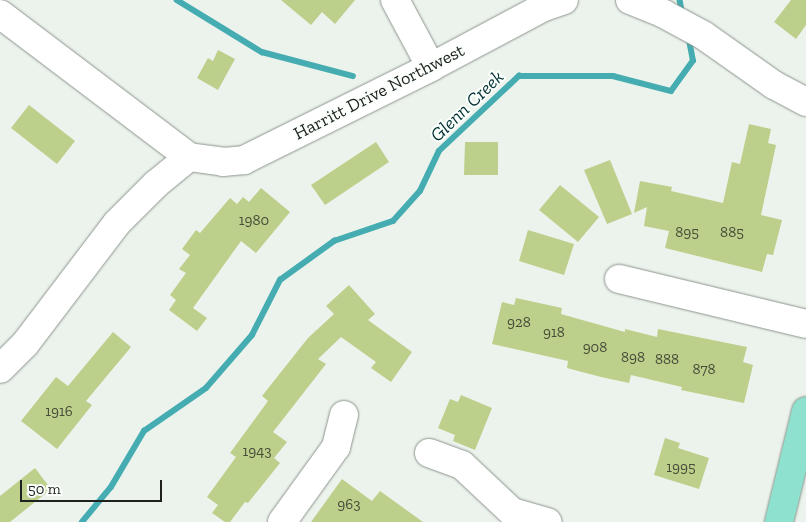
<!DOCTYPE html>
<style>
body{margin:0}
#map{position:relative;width:806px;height:522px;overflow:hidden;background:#ebf3ec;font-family:"Zilla Slab",serif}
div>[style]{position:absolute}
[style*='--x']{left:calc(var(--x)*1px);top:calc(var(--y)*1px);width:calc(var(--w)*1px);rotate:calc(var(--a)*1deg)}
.stream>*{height:5.5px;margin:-2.75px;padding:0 2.75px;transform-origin:2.75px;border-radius:2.75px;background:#45acb1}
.building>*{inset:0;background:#bcd08b}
.roads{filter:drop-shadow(0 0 1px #8d958e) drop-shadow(0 0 1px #8d958e)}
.minor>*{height:28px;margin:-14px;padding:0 14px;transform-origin:14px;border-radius:14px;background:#fff}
.major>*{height:28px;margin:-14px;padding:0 14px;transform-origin:14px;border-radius:14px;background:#8ee1ce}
span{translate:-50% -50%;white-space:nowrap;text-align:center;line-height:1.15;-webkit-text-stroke:4px #fbfffc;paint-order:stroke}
.number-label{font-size:15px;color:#464d39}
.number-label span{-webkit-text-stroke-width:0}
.street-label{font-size:18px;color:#1e211e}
.water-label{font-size:19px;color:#003033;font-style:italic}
.scale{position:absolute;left:20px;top:480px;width:142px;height:22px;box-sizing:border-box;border:2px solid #1e211e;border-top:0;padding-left:6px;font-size:15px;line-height:18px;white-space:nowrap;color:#1e211e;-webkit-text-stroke:4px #fbfffc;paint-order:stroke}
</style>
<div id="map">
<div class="stream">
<div style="--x:177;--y:0;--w:100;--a:31.5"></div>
<div style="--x:262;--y:52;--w:94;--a:14.8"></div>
<div style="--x:680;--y:0;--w:15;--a:79"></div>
<div style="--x:82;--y:522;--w:45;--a:-50.4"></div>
<div style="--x:111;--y:487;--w:65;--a:-59.5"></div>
<div style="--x:144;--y:431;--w:75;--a:-34.7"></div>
<div style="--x:206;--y:388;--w:70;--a:-49"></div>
<div style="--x:252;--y:335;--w:62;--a:-63"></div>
<div style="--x:280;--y:280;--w:67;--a:-35.8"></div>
<div style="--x:334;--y:241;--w:62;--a:-18.7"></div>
<div style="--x:393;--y:221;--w:40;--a:-48"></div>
<div style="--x:420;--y:191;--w:44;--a:-64.6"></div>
<div style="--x:439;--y:151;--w:110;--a:-43.2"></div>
<div style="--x:519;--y:76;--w:94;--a:0"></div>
<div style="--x:613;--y:76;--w:60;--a:14.5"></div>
<div style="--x:671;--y:91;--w:37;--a:-54"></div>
<div style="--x:693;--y:61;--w:25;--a:-101"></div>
</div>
<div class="building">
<div style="clip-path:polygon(281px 0,355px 0,335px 24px,322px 12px,311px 25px)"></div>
<div style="clip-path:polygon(791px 0,806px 0,806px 25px,796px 39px,774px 22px)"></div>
<div style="clip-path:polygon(218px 50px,235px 59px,218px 90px,197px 78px,208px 58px,213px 61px)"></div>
<div style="clip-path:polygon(29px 105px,75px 141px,57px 164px,11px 128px)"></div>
<div style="clip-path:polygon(749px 124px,771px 129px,768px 143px,776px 145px,761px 215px,782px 220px,773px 255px,767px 254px,762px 272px,665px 248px,669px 231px,644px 226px,647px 207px,634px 213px,640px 181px,672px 187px,671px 191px,723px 203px,732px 162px,740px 164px)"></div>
<div style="clip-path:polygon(376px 142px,389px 162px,325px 205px,311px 185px)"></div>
<div style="clip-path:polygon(465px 142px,498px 142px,498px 175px,464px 175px)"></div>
<div style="clip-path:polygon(610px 160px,632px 214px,607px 224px,584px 170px)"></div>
<div style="clip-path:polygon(560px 185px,599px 217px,578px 242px,539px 210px)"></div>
<div style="clip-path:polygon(261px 188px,290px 212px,256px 253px,241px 241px,193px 308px,207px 318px,197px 331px,169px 310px,176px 300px,170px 295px,186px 273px,179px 269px,190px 255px,182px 249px,196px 230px,200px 233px,230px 198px,237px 204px,243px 197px,249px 202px)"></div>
<div style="clip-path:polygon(528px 230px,574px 244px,564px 275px,519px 261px)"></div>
<div style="clip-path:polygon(349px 285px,375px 314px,368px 320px,412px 352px,391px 382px,371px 368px,376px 362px,341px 337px,318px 359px,326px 364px,273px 432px,287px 442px,274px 458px,280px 463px,248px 503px,245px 502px,230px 522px,225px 522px,212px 513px,218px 505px,207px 497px,236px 457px,230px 453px,268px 401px,262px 396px,308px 338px,334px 314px,326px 306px)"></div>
<div style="clip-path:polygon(516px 298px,562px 308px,561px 314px,625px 332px,625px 329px,657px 337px,658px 329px,747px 347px,743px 362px,753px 365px,744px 403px,681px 390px,682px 387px,631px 375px,629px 383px,601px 377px,567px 368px,568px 361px,492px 344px,502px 302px,514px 305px)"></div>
<div style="clip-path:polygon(113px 332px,131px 347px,86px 401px,92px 405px,57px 449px,21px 421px,56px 377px,68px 386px)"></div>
<div style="clip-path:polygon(461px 395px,492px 408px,475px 450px,453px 441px,455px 435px,438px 428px,450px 399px,458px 402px)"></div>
<div style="clip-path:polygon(665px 438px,680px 443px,678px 448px,709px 458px,699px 489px,654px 475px)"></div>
<div style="clip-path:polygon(35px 468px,51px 489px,10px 522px,0 522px,0 496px)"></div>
<div style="clip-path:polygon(342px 479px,372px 501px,380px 491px,423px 522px,311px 522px)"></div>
</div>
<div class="roads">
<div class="minor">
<div style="--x:395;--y:0;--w:76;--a:61.8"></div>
<div style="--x:630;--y:0;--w:37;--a:22"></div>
<div style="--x:664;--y:14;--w:44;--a:28.3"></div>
<div style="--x:703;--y:35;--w:87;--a:35.2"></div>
<div style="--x:774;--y:85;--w:36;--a:28"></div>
<div style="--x:0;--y:14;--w:237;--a:37.1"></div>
<div style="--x:189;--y:157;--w:43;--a:140.7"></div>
<div style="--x:156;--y:184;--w:55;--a:135"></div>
<div style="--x:117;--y:223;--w:152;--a:127.2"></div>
<div style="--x:25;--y:344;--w:35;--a:135"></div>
<div style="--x:189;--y:157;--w:34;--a:8"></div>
<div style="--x:223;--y:162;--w:21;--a:-5"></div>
<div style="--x:244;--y:160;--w:209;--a:-26.4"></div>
<div style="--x:431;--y:67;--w:128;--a:-28"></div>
<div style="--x:544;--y:7;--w:21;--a:-19"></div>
<div style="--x:619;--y:279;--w:192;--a:13.5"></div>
<div style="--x:429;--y:453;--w:35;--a:20"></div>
<div style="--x:462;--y:465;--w:69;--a:43.2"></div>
<div style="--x:512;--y:512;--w:37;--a:16"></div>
<div style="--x:282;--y:522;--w:92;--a:-54.2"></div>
<div style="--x:336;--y:447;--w:33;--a:-76"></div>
</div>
<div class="major">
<div style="--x:779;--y:522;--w:114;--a:-76.3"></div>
</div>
</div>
<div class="number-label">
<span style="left:254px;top:221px">1980</span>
<span style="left:687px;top:233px">895</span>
<span style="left:732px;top:233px">885</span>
<span style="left:519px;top:323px">928</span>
<span style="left:554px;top:333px">918</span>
<span style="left:595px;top:348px">908</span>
<span style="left:633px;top:358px">898</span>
<span style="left:667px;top:360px">888</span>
<span style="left:704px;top:370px">878</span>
<span style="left:59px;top:412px">1916</span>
<span style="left:257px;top:452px">1943</span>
<span style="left:681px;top:468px">1995</span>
<span style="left:349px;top:505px">963</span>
</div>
<div class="street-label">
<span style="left:379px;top:92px;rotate:-27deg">Harritt Drive Northwest</span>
</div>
<div class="water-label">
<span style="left:467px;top:106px;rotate:-44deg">Glenn Creek</span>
</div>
<div class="scale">50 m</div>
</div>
